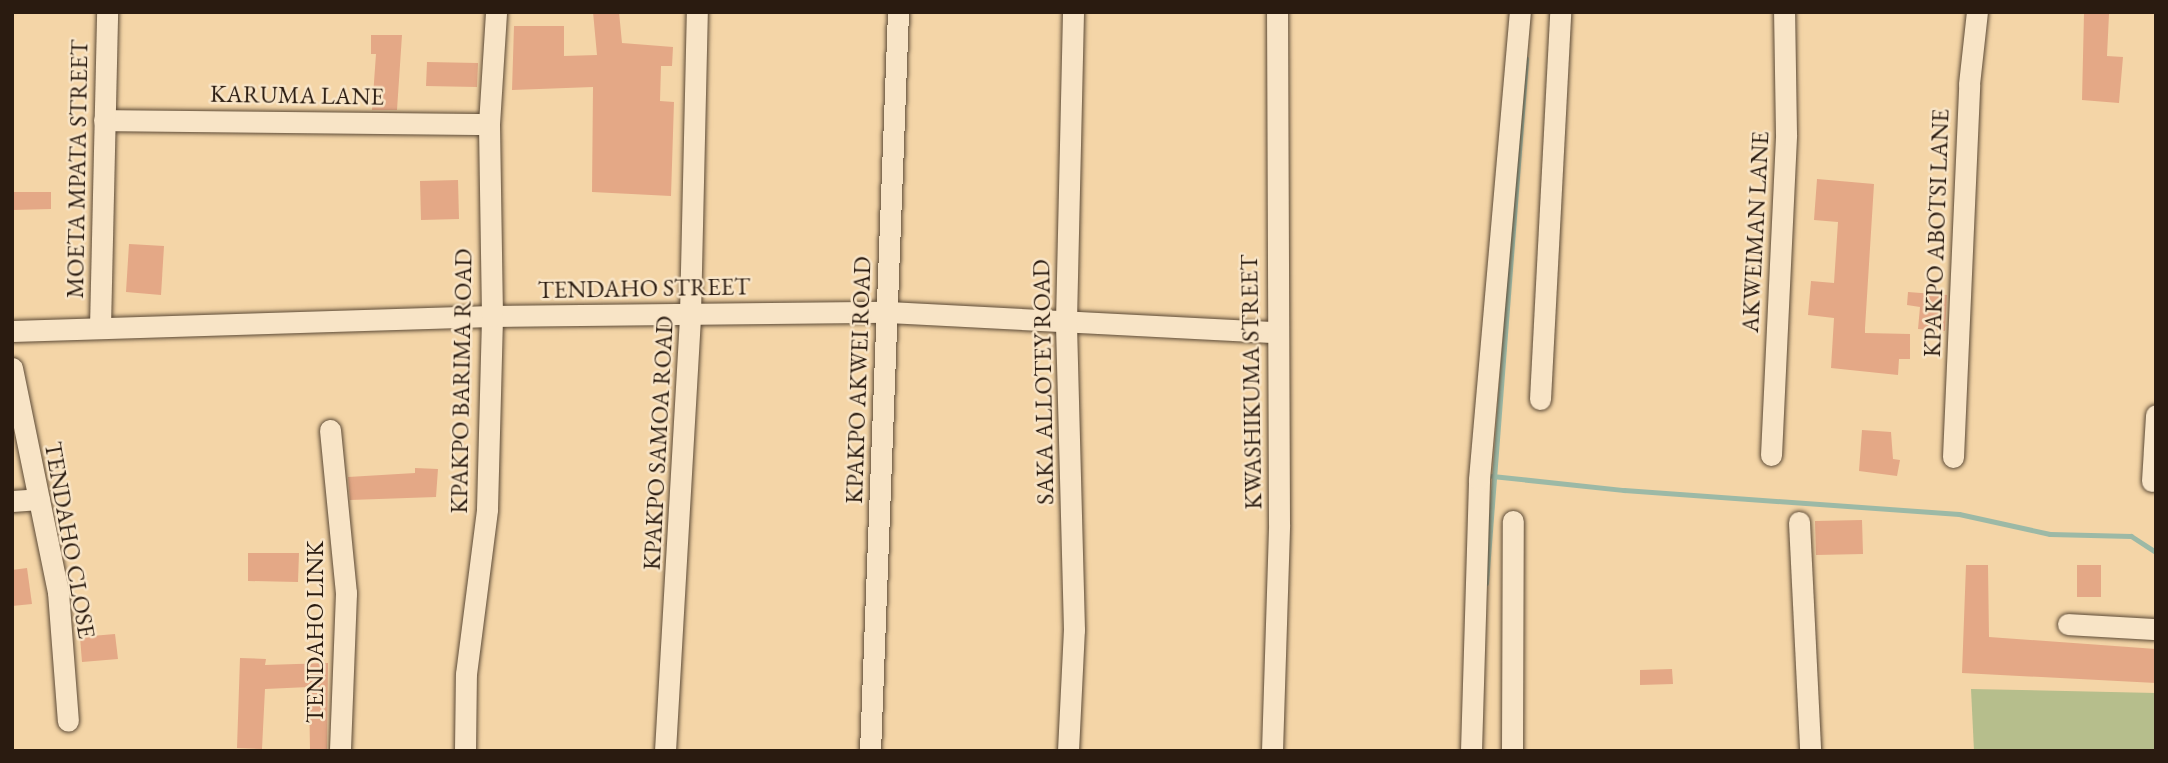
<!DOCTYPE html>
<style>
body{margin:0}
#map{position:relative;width:2168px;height:763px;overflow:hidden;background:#f4d5a7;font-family:"EB Garamond",serif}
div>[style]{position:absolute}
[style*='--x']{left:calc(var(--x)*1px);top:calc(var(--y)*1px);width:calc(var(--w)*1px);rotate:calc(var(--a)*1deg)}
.green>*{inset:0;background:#b6be8c}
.stream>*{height:5px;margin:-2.5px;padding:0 2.5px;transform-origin:2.5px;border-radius:2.5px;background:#9cb9a6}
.building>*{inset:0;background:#e4a886}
.roads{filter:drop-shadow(0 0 2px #5c4a36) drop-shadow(0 0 2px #5c4a36)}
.minor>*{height:21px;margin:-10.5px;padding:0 10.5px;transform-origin:10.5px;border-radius:10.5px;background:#f8e4c6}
span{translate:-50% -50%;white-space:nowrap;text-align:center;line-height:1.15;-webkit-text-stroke:5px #f8e4c6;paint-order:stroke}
.street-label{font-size:24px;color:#2a1b10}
.frame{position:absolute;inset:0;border:14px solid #2a1b10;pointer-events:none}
</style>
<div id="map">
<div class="green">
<div style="clip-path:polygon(1971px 689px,2156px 693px,2156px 751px,1974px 751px)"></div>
</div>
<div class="stream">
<div style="--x:1492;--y:476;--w:133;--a:6.1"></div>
<div style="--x:1624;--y:490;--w:336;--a:4.1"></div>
<div style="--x:1959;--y:514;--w:93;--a:12.4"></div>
<div style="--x:2050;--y:534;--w:81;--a:1.4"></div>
<div style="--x:2131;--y:536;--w:30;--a:33"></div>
<div style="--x:1486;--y:583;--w:526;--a:-85.63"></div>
</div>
<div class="building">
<div style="clip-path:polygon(593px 12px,619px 12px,622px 43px,673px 47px,672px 66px,661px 66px,660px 101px,674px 102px,671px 196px,592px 192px,593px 87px,512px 90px,514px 26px,564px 26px,564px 56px,597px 55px)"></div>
<div style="clip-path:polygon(2084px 13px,2109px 14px,2107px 56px,2123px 57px,2119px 103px,2082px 100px)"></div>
<div style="clip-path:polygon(371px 35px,402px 35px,397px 110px,372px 110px,376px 54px,371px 54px)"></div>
<div style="clip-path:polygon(427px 62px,478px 63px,477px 87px,426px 86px)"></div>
<div style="clip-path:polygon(1817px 179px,1874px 184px,1865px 328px,1865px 333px,1910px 334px,1910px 359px,1899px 359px,1898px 375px,1831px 368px,1834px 318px,1808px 315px,1811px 281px,1834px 283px,1838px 222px,1814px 220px)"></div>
<div style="clip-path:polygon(458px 180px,459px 219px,421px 220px,420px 181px)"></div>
<div style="clip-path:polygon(12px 192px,51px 192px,51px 209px,12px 210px)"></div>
<div style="clip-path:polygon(129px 244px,164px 246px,161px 295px,126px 292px)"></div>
<div style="clip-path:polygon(1908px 292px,1947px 295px,1945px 331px,1918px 329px,1920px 307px,1907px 305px)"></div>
<div style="clip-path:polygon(1862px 430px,1891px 432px,1893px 459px,1900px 460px,1897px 476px,1859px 471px)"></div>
<div style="clip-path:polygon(415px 468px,438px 469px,436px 497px,350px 500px,348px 477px,415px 473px)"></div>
<div style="clip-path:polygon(1862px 520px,1863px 554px,1816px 555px,1815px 521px)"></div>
<div style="clip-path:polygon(248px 553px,299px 553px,298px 582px,248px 581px)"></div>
<div style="clip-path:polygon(1966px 565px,1988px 565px,1989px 637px,2156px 649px,2156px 683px,1962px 673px)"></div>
<div style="clip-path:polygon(2077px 565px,2101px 565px,2101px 597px,2077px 597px)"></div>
<div style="clip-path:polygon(27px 568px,32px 604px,12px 606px,12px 570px)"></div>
<div style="clip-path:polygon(115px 634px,118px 659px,82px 662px,80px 637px)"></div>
<div style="clip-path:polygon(240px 658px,266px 659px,265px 665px,328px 663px,327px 751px,310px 751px,309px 687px,265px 689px,262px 749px,237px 748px)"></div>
<div style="clip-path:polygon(1672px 669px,1673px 684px,1640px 685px,1640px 670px)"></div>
</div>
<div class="roads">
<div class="minor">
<div style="--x:104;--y:120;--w:385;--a:0.6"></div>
<div style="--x:100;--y:327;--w:315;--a:-88.7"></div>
<div style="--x:12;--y:331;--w:480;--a:-1.8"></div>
<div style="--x:492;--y:316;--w:396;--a:-0.6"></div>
<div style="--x:888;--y:312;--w:389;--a:3"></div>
<div style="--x:12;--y:368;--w:229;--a:78.4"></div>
<div style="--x:58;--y:592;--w:129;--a:85.6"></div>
<div style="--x:1540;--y:399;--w:388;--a:-87"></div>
<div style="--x:330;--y:430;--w:164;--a:84.4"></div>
<div style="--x:346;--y:593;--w:158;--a:92.2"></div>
<div style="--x:1771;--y:455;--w:321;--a:-87.3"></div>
<div style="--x:1786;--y:134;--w:122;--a:-90.9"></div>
<div style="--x:1953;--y:457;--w:373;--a:-87.5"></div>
<div style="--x:1969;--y:84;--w:72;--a:-83.7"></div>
<div style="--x:2152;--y:481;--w:66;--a:-86.5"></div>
<div style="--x:12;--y:501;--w:27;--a:-4"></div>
<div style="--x:1799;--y:522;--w:229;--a:87.2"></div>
<div style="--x:2068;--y:624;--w:88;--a:3.3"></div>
<div style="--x:465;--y:751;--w:77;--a:-89.3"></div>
<div style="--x:466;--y:674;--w:166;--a:-82.7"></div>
<div style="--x:487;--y:509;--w:193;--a:-88.5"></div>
<div style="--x:492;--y:316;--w:192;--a:-90.9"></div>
<div style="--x:489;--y:124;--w:112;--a:-86.4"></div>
<div style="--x:665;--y:751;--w:438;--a:-86.7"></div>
<div style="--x:690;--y:314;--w:302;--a:-88.7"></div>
<div style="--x:870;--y:751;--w:740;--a:-87.83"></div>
<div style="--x:1068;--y:751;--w:121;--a:-87.2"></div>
<div style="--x:1074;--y:630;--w:309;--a:-91.5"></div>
<div style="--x:1066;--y:321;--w:309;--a:-88.7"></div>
<div style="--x:1272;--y:751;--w:227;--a:-88.2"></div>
<div style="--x:1279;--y:524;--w:512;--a:-90.22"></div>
<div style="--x:1471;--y:751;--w:272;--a:-88.3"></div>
<div style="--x:1479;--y:479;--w:469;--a:-85"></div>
<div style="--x:1512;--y:751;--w:230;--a:-89.8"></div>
</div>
</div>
<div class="street-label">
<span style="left:297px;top:95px;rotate:1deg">KARUMA LANE</span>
<span style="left:77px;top:169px;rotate:-89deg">MOETA MPATA STREET</span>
<span style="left:1755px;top:232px;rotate:-87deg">AKWEIMAN LANE</span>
<span style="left:1936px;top:233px;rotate:-88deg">KPAKPO ABOTSI LANE</span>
<span style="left:644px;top:288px;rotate:-1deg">TENDAHO STREET</span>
<span style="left:858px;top:380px;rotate:-88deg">KPAKPO AKWEI ROAD</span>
<span style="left:461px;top:381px;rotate:-89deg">KPAKPO BARIMA ROAD</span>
<span style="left:1043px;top:382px;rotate:-91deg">SAKA ALLOTEY ROAD</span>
<span style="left:1251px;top:382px;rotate:-91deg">KWASHIKUMA STREET</span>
<span style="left:658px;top:443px;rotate:-87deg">KPAKPO SAMOA ROAD</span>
<span style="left:70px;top:540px;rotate:80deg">TENDAHO CLOSE</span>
<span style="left:315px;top:632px;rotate:-90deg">TENDAHO LINK</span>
</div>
<div class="frame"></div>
</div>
